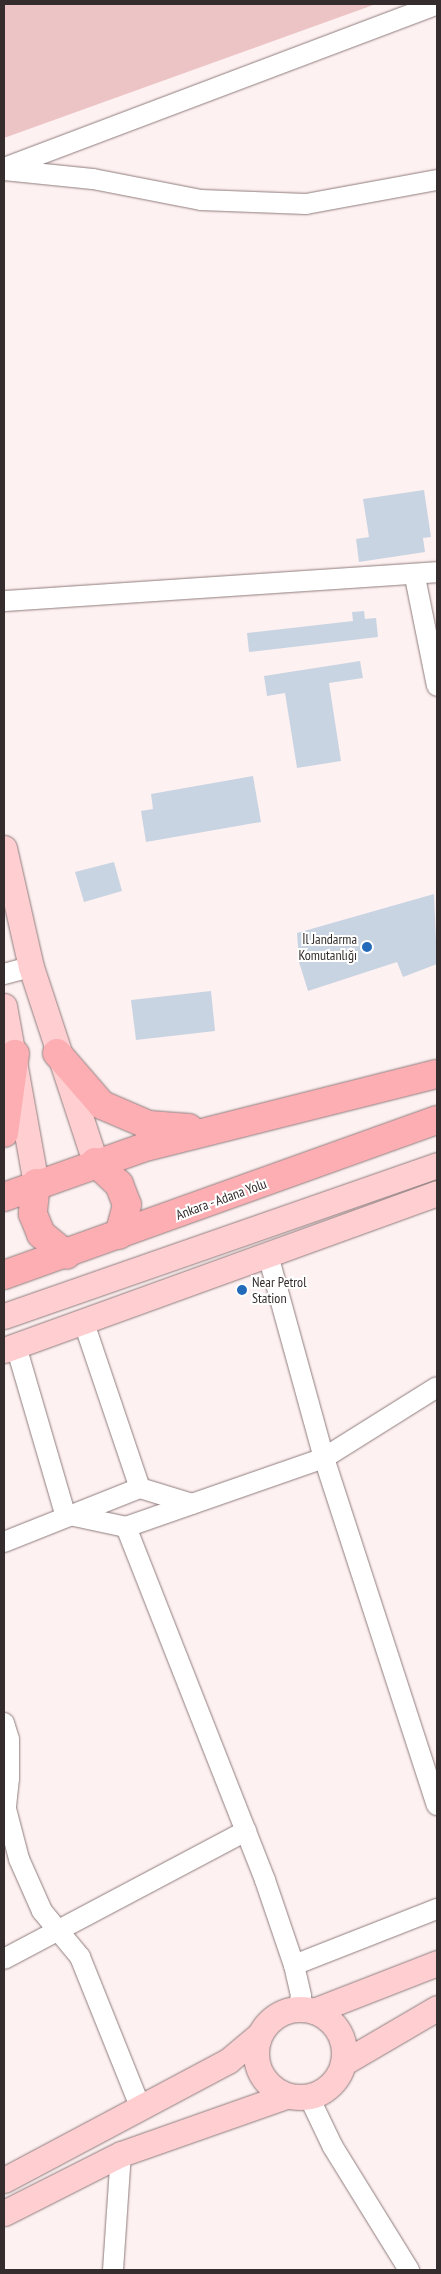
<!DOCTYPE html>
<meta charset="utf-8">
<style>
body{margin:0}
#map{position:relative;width:441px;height:2274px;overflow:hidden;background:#fef1f1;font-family:"PT Sans Narrow",sans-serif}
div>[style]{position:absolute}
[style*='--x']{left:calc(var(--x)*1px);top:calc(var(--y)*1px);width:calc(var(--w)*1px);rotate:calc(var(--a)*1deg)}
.green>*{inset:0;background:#ecc4c6}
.building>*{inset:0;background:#c8d4e2}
.roads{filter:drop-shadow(0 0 1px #8f7c7d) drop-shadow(0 0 1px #8f7c7d)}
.minor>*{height:20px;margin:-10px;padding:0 10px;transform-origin:10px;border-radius:10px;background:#fff}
.major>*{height:25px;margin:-12.5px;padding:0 12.5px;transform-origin:12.5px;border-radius:12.5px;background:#feced1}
.major>.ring{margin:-12.5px;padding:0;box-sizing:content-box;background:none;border:25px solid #feced1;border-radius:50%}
.highway>*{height:28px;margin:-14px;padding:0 14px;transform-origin:14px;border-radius:14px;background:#fdaeb3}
.dots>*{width:14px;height:14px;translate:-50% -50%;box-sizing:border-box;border:2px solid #fff;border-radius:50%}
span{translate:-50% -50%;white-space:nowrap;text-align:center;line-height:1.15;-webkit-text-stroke:4px #fff;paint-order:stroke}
.poi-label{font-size:14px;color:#352c2d}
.right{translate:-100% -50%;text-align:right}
.left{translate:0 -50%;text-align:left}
.street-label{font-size:14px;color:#352c2d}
.frame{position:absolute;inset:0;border:5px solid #352c2d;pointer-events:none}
</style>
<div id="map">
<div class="green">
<div style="clip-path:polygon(4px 4px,376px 4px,4px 138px)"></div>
</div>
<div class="building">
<div style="clip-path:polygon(424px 490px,431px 537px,423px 538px,425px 552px,359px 562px,356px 539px,369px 537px,363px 499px)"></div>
<div style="clip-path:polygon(364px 611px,365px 619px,376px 618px,378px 637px,249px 652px,247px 633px,353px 621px,352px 612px)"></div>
<div style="clip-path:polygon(360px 661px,363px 678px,329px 683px,341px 761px,297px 768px,285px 693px,267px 696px,264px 676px)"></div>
<div style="clip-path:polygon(253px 776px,261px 822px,146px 842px,141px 811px,153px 809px,151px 794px)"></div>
<div style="clip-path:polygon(114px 862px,122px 891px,84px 902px,75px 872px)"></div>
<div style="clip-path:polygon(434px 894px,437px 964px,403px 977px,397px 962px,308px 991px,299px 962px,297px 933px)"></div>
<div style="clip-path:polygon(211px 991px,215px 1031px,136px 1040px,131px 1000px)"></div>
</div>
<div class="roads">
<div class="minor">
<div style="--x:4;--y:168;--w:463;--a:-20.7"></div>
<div style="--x:4;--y:170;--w:89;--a:5.8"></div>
<div style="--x:93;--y:179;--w:110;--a:11"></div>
<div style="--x:201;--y:200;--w:105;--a:2.2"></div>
<div style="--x:306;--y:204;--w:133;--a:-10.4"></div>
<div style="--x:415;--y:577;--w:111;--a:78.6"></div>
<div style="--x:4;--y:601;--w:434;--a:-3.8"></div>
<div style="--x:4;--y:974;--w:28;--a:-15"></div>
<div style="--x:268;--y:1255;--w:211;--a:74.6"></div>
<div style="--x:324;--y:1458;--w:365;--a:72"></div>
<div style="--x:84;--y:1323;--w:174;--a:71.3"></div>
<div style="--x:16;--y:1346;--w:175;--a:73.7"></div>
<div style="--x:65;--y:1514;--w:62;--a:12"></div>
<div style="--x:126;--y:1527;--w:210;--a:-19.2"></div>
<div style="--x:324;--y:1458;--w:133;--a:-32.1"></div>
<div style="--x:126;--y:1527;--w:379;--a:68.5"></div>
<div style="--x:265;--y:1880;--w:90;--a:71.2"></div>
<div style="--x:294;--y:1965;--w:32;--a:77"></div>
<div style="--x:301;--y:1996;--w:13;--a:103"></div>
<div style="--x:4;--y:1542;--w:146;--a:-21.7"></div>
<div style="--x:140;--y:1488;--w:54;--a:17.1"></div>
<div style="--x:4;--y:1723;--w:17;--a:73"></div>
<div style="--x:9;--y:1739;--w:39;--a:90"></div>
<div style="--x:9;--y:1778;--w:5;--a:158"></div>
<div style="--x:9;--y:1778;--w:31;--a:96"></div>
<div style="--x:6;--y:1809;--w:52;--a:75.4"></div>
<div style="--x:19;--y:1859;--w:57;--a:66.1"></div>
<div style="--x:42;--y:1911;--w:60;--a:50.4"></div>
<div style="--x:80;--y:1957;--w:164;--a:68.1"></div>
<div style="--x:4;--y:1959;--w:274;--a:-27.9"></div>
<div style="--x:294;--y:1965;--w:154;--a:-21.4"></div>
<div style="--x:309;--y:2097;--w:55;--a:64.4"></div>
<div style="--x:333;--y:2147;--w:145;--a:58.3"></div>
<div style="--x:113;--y:2270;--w:116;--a:-86.1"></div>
</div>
<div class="major">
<div style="--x:4;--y:848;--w:122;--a:77.2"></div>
<div style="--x:31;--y:967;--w:205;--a:71.8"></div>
<div style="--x:4;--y:1006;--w:180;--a:79.8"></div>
<div style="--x:4;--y:1316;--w:459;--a:-19.2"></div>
<div style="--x:4;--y:1350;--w:461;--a:-19.9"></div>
<div class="ring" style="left:256px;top:2009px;width:63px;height:63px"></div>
<div style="--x:314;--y:2011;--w:132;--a:-21.3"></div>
<div style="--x:343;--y:2063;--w:109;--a:-30.3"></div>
<div style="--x:4;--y:2180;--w:254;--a:-28"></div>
<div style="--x:228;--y:2061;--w:40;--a:-40"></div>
<div style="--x:4;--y:2213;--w:131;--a:-26.8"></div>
<div style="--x:121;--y:2154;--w:175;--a:-19.4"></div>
</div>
<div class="highway">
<div style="--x:57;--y:1053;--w:69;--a:49.1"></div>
<div style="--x:102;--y:1105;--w:51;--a:23.1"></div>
<div style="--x:149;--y:1125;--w:40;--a:4.3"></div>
<div style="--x:4;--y:1133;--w:80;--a:-82.1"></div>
<div style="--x:95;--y:1162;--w:33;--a:43"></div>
<div style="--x:119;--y:1184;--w:22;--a:69"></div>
<div style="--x:127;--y:1205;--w:31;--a:105"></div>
<div style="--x:36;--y:1183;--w:31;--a:96"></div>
<div style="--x:33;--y:1214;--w:22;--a:68"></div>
<div style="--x:41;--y:1234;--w:33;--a:39"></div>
<div style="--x:4;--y:1197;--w:146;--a:-19.5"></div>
<div style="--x:142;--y:1148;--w:304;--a:-14.1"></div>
<div style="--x:4;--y:1275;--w:460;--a:-19.7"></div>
</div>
</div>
<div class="dots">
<div style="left:367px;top:947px;background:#236aba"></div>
<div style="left:242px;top:1290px;background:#236aba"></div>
</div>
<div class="poi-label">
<span class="right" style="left:357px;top:947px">İl Jandarma<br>Komutanlığı</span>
<span class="left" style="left:252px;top:1290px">Near Petrol<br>Station</span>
</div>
<div class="street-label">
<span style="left:221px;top:1199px;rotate:-20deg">Ankara - Adana Yolu</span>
</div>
<div class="frame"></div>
</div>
